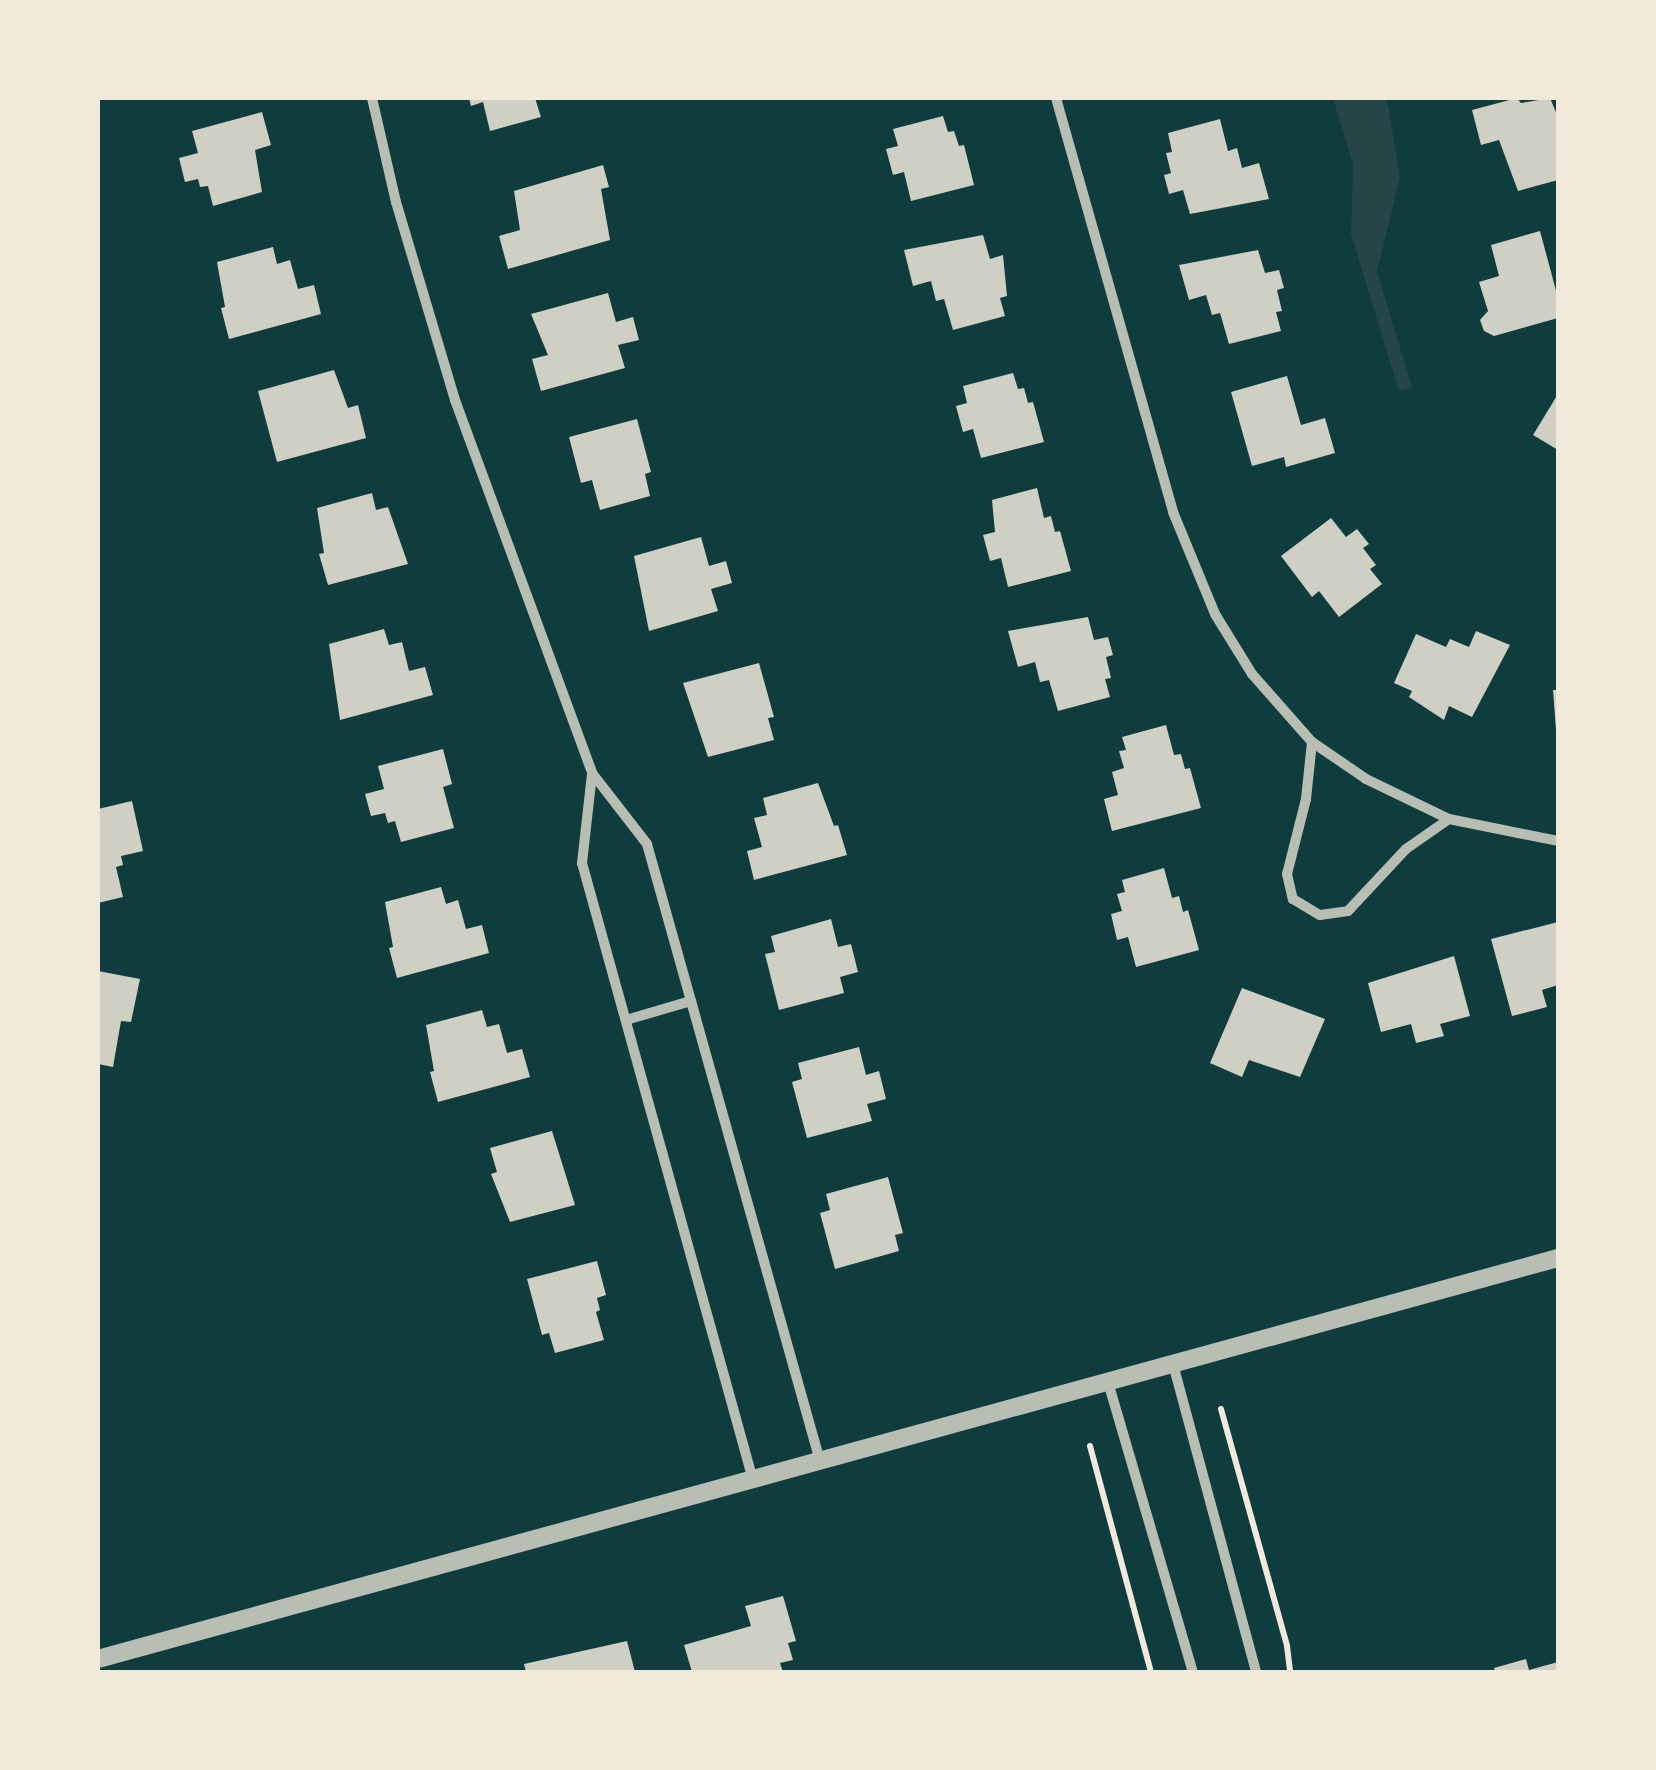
<!DOCTYPE html>
<style>
body{margin:0}
#map{position:relative;width:1656px;height:1770px;overflow:hidden;background:#0f3d3e;font-family:Karla,sans-serif}
div>[style]{position:absolute}
[style*='--x']{left:calc(var(--x)*1px);top:calc(var(--y)*1px);width:calc(var(--w)*1px);rotate:calc(var(--a)*1deg)}
.green>*{inset:0;background:#244646}
.building>*{inset:0;background:#cfcfc3}
.path>*{height:6px;margin:-3px;padding:0 3px;transform-origin:3px;border-radius:3px;background:#f1e9da}
.minor>*{height:10px;margin:-5px;padding:0 5px;transform-origin:5px;border-radius:5px;background:#b8beb3}
.tertiary>*{height:18px;margin:-9px;padding:0 9px;transform-origin:9px;border-radius:9px;background:#b8beb3}
span{translate:-50% -50%;white-space:nowrap;text-align:center;line-height:1.15;-webkit-text-stroke:10px #f1e9da;paint-order:stroke}
.frame{position:absolute;inset:0;border:100px solid #f1e9da;pointer-events:none}
</style>
<div id="map">
<div class="green">
<div style="clip-path:polygon(1333px 98px,1386px 98px,1389px 110px,1400px 177px,1377px 272px,1412px 387px,1399px 391px,1351px 234px,1353px 164px)"></div>
</div>
<div class="building">
<div style="clip-path:polygon(469px 98px,535px 98px,541px 117px,490px 131px,483px 102px,471px 106px)"></div>
<div style="clip-path:polygon(1517px 98px,1521px 103px,1550px 98px,1558px 117px,1558px 180px,1518px 191px,1499px 140px,1481px 145px,1472px 110px)"></div>
<div style="clip-path:polygon(262px 112px,271px 145px,255px 150px,262px 192px,213px 206px,208px 186px,200px 187px,198px 179px,185px 182px,179px 158px,198px 153px,192px 131px)"></div>
<div style="clip-path:polygon(943px 116px,948px 132px,954px 131px,959px 146px,964px 145px,974px 185px,911px 201px,904px 172px,893px 175px,886px 149px,898px 146px,893px 129px)"></div>
<div style="clip-path:polygon(1220px 119px,1228px 151px,1237px 148px,1242px 168px,1259px 163px,1269px 199px,1190px 214px,1183px 190px,1169px 194px,1164px 175px,1171px 173px,1166px 153px,1172px 152px,1168px 133px)"></div>
<div style="clip-path:polygon(603px 165px,609px 187px,601px 189px,610px 240px,508px 269px,499px 236px,520px 230px,514px 191px)"></div>
<div style="clip-path:polygon(1540px 231px,1558px 298px,1558px 318px,1494px 336px,1484px 331px,1480px 320px,1488px 311px,1479px 282px,1499px 276px,1491px 245px)"></div>
<div style="clip-path:polygon(983px 235px,990px 259px,1003px 255px,1007px 296px,1000px 298px,1005px 316px,953px 330px,944px 299px,936px 301px,931px 281px,913px 286px,904px 250px)"></div>
<div style="clip-path:polygon(273px 247px,277px 264px,290px 260px,298px 289px,314px 285px,321px 314px,229px 339px,221px 308px,225px 307px,217px 262px)"></div>
<div style="clip-path:polygon(1258px 250px,1265px 273px,1279px 270px,1284px 288px,1277px 290px,1282px 311px,1276px 312px,1281px 331px,1229px 344px,1220px 313px,1212px 315px,1206px 295px,1189px 300px,1179px 265px)"></div>
<div style="clip-path:polygon(608px 293px,616px 322px,633px 317px,639px 340px,618px 345px,625px 368px,541px 391px,532px 359px,548px 355px,531px 314px)"></div>
<div style="clip-path:polygon(334px 370px,348px 408px,358px 405px,366px 438px,277px 462px,258px 391px)"></div>
<div style="clip-path:polygon(1013px 373px,1018px 389px,1024px 388px,1028px 403px,1033px 402px,1044px 442px,981px 458px,973px 429px,963px 432px,956px 406px,967px 403px,963px 386px)"></div>
<div style="clip-path:polygon(1287px 376px,1301px 425px,1325px 418px,1335px 453px,1286px 467px,1284px 457px,1252px 466px,1231px 392px)"></div>
<div style="clip-path:polygon(1558px 394px,1558px 450px,1533px 435px)"></div>
<div style="clip-path:polygon(637px 419px,651px 472px,645px 474px,650px 496px,600px 510px,592px 480px,581px 483px,569px 437px)"></div>
<div style="clip-path:polygon(1037px 488px,1044px 518px,1051px 516px,1055px 532px,1060px 531px,1071px 571px,1008px 587px,1001px 558px,990px 561px,983px 535px,995px 532px,992px 500px)"></div>
<div style="clip-path:polygon(372px 493px,376px 510px,388px 507px,408px 564px,328px 585px,319px 554px,324px 553px,317px 508px)"></div>
<div style="clip-path:polygon(1331px 518px,1346px 537px,1357px 529px,1369px 544px,1363px 548px,1376px 565px,1370px 569px,1382px 584px,1339px 617px,1319px 591px,1312px 597px,1281px 556px)"></div>
<div style="clip-path:polygon(701px 537px,709px 566px,726px 561px,732px 583px,711px 589px,718px 611px,649px 631px,634px 556px)"></div>
<div style="clip-path:polygon(1088px 617px,1094px 640px,1108px 637px,1113px 655px,1106px 657px,1111px 678px,1105px 679px,1110px 697px,1058px 711px,1049px 680px,1040px 682px,1035px 662px,1018px 667px,1008px 631px)"></div>
<div style="clip-path:polygon(384px 629px,389px 645px,402px 642px,409px 671px,425px 667px,433px 695px,340px 720px,329px 644px)"></div>
<div style="clip-path:polygon(1476px 631px,1510px 645px,1472px 717px,1449px 706px,1444px 720px,1409px 697px,1412px 691px,1394px 683px,1416px 634px,1446px 647px,1450px 639px,1469px 647px)"></div>
<div style="clip-path:polygon(759px 663px,774px 717px,768px 718px,774px 740px,708px 757px,683px 683px)"></div>
<div style="clip-path:polygon(1553px 690px,1558px 690px,1558px 730px,1556px 730px)"></div>
<div style="clip-path:polygon(1166px 725px,1174px 755px,1181px 754px,1185px 769px,1190px 768px,1201px 808px,1112px 831px,1104px 799px,1118px 795px,1112px 772px,1124px 768px,1119px 751px,1126px 750px,1122px 737px)"></div>
<div style="clip-path:polygon(443px 749px,452px 784px,443px 787px,454px 828px,401px 842px,395px 821px,388px 823px,385px 813px,371px 816px,365px 794px,384px 789px,378px 766px)"></div>
<div style="clip-path:polygon(818px 783px,834px 826px,838px 825px,847px 855px,754px 880px,747px 851px,762px 847px,754px 818px,767px 815px,763px 798px)"></div>
<div style="clip-path:polygon(132px 801px,143px 851px,121px 856px,123px 865px,116px 867px,123px 897px,98px 903px,98px 809px)"></div>
<div style="clip-path:polygon(1164px 868px,1172px 898px,1179px 896px,1183px 912px,1188px 910px,1199px 950px,1136px 967px,1128px 937px,1117px 940px,1111px 914px,1122px 911px,1117px 894px,1125px 892px,1122px 880px)"></div>
<div style="clip-path:polygon(441px 887px,446px 904px,458px 900px,466px 929px,482px 925px,489px 953px,397px 978px,389px 948px,393px 947px,385px 902px)"></div>
<div style="clip-path:polygon(831px 919px,838px 947px,851px 944px,858px 972px,840px 977px,844px 993px,779px 1010px,765px 954px,775px 952px,771px 936px)"></div>
<div style="clip-path:polygon(1558px 922px,1558px 985px,1542px 990px,1547px 1007px,1512px 1016px,1491px 939px)"></div>
<div style="clip-path:polygon(1454px 956px,1470px 1016px,1440px 1024px,1444px 1036px,1416px 1043px,1411px 1024px,1381px 1032px,1368px 983px)"></div>
<div style="clip-path:polygon(98px 971px,140px 979px,131px 1022px,121px 1021px,113px 1067px,98px 1064px)"></div>
<div style="clip-path:polygon(1242px 988px,1325px 1019px,1300px 1077px,1249px 1060px,1242px 1077px,1210px 1063px)"></div>
<div style="clip-path:polygon(482px 1010px,487px 1027px,499px 1024px,507px 1053px,522px 1049px,530px 1077px,438px 1102px,430px 1072px,434px 1071px,426px 1025px)"></div>
<div style="clip-path:polygon(859px 1047px,866px 1075px,879px 1071px,886px 1099px,867px 1104px,872px 1121px,807px 1138px,792px 1082px,802px 1079px,798px 1063px)"></div>
<div style="clip-path:polygon(552px 1131px,575px 1205px,510px 1222px,491px 1174px,497px 1172px,490px 1148px)"></div>
<div style="clip-path:polygon(888px 1177px,903px 1233px,895px 1235px,899px 1251px,835px 1269px,820px 1213px,830px 1210px,826px 1194px)"></div>
<div style="clip-path:polygon(597px 1261px,606px 1295px,597px 1298px,600px 1310px,596px 1312px,604px 1340px,555px 1353px,549px 1333px,542px 1335px,527px 1279px)"></div>
<div style="clip-path:polygon(783px 1596px,796px 1641px,788px 1643px,793px 1660px,780px 1663px,783px 1672px,692px 1672px,684px 1645px,751px 1626px,745px 1606px)"></div>
<div style="clip-path:polygon(627px 1641px,635px 1672px,526px 1672px,524px 1664px)"></div>
<div style="clip-path:polygon(1526px 1659px,1529px 1670px,1558px 1662px,1558px 1672px,1495px 1672px,1494px 1668px)"></div>
</div>
<div class="path">
<div style="--x:1221;--y:1409;--w:246;--a:74.4"></div>
<div style="--x:1287;--y:1646;--w:26;--a:83"></div>
<div style="--x:1090;--y:1446;--w:234;--a:74.9"></div>
</div>
<div class="minor">
<div style="--x:372;--y:98;--w:107;--a:77"></div>
<div style="--x:396;--y:202;--w:207;--a:73.4"></div>
<div style="--x:455;--y:400;--w:397;--a:69.8"></div>
<div style="--x:592;--y:773;--w:90;--a:52.2"></div>
<div style="--x:647;--y:844;--w:641;--a:74.34"></div>
<div style="--x:1056;--y:98;--w:430;--a:74.2"></div>
<div style="--x:1173;--y:512;--w:110;--a:67.6"></div>
<div style="--x:1215;--y:614;--w:70;--a:58.3"></div>
<div style="--x:1252;--y:674;--w:91;--a:48.6"></div>
<div style="--x:1312;--y:742;--w:65;--a:34.4"></div>
<div style="--x:1366;--y:779;--w:92;--a:25.7"></div>
<div style="--x:1449;--y:819;--w:111;--a:11.4"></div>
<div style="--x:1312;--y:742;--w:57;--a:96"></div>
<div style="--x:1306;--y:799;--w:77;--a:104.2"></div>
<div style="--x:1287;--y:874;--w:26;--a:77"></div>
<div style="--x:1293;--y:899;--w:31;--a:31"></div>
<div style="--x:1320;--y:915;--w:28;--a:-8"></div>
<div style="--x:1348;--y:911;--w:85;--a:-46.9"></div>
<div style="--x:1406;--y:849;--w:52;--a:-34.9"></div>
<div style="--x:592;--y:774;--w:90;--a:96.4"></div>
<div style="--x:582;--y:863;--w:640;--a:74.51"></div>
<div style="--x:626;--y:1020;--w:68;--a:-16.3"></div>
<div style="--x:1173;--y:1364;--w:319;--a:74.9"></div>
<div style="--x:1108;--y:1382;--w:302;--a:73.7"></div>
</div>
<div class="tertiary">
<div style="--x:98;--y:1659;--w:1514;--a:-15.36"></div>
</div>
<div class="frame"></div>
</div>
